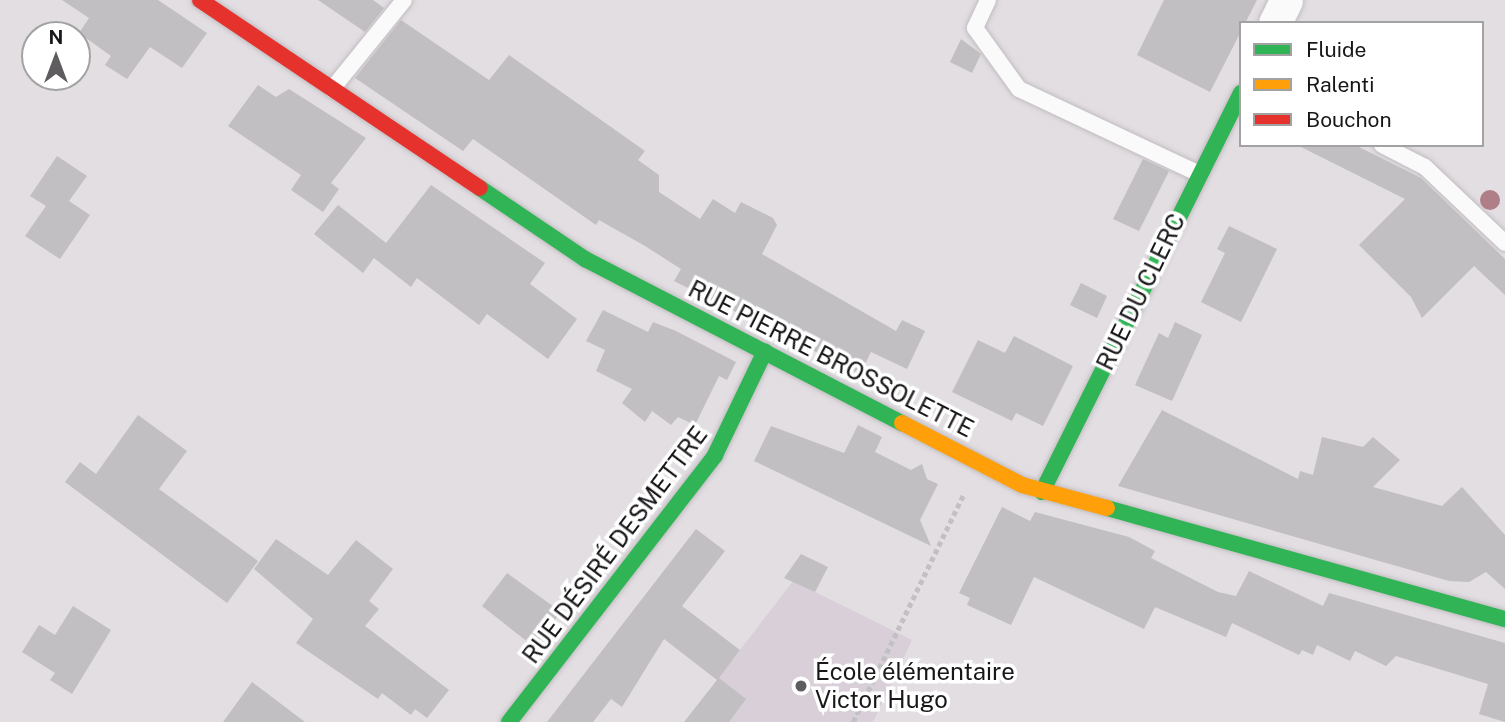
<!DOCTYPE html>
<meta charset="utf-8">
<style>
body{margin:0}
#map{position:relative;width:1505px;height:722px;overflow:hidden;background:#e2dee2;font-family:"Public Sans",sans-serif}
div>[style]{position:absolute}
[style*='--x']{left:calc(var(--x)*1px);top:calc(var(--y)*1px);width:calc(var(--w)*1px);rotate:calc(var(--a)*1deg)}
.built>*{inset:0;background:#d8cfd8}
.building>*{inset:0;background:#c1bfc2}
.path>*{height:4.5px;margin-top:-2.25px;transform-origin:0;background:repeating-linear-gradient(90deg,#c1c0c2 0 5px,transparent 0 8.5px)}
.roads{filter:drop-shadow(0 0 2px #c0bcc0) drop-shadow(0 0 2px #c0bcc0)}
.lane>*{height:16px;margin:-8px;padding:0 8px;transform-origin:8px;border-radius:8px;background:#fbfafb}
.street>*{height:33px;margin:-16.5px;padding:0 16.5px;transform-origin:16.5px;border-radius:16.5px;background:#fbfafb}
.fast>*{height:16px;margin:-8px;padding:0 8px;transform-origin:8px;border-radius:8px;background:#30b455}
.slow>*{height:16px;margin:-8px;padding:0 8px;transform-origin:8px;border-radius:8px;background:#ff9f0a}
.jam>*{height:16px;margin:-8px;padding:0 8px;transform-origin:8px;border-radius:8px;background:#e5322d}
.trees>*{width:20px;height:20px;margin:-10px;border-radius:50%;background:#af7e86}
.dots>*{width:19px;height:19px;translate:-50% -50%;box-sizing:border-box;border:4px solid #fff;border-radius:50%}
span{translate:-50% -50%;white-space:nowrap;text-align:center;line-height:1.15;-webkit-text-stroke:7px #fff;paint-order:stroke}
.street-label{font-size:24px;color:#181619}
.poi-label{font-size:24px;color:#181619}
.left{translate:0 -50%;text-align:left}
.legend{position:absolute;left:1239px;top:21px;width:245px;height:126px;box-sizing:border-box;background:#fff;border:2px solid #a3a2a3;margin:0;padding:9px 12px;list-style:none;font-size:21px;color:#181619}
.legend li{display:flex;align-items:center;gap:14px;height:35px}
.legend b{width:35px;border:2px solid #a3a2a3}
.north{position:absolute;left:21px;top:21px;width:70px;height:70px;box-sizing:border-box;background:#fff;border:2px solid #a3a2a3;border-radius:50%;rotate:0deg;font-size:19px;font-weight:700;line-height:28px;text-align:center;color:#181619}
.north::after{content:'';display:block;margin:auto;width:24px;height:32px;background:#5f5c5f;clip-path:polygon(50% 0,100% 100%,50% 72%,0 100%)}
</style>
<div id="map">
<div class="built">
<div style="clip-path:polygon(793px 581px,912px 640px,873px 722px,685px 722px)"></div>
</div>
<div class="building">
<div style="clip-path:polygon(62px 0,158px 0,207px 33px,182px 68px,150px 47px,127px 79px,105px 65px,111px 56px,79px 33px,89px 18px)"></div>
<div style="clip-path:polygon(318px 0,373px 0,384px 8px,365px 32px)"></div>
<div style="clip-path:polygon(1164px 0,1257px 0,1210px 92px,1137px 55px)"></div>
<div style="clip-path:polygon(401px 20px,489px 80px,509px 55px,645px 151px,638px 160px,659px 175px,659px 192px,700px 219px,713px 199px,735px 213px,741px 202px,773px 218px,777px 225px,762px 254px,896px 331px,902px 320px,925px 331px,907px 369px,871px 352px,860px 374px,674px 281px,681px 269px,645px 246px,599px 220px,596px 225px,473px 139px,463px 151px,355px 78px)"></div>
<div style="clip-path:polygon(961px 39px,981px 54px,972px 73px,950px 62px)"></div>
<div style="clip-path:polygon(258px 85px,276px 97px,289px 89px,366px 138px,331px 183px,339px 189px,323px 212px,291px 190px,301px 175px,228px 126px)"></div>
<div style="clip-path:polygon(1297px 145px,1355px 145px,1421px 178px,1505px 259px,1505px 295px,1474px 266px,1422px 318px,1411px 297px,1359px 245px,1405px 199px)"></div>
<div style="clip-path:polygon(57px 156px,87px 176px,69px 201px,90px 215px,60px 259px,25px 236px,46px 206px,30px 196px)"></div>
<div style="clip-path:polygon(1143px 159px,1169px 171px,1139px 231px,1113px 219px)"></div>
<div style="clip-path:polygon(431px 185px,545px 263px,530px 284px,577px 319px,548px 359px,487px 314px,479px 325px,417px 278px,411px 287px,374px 258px,363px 273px,314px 234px,338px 205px,386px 243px,376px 256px)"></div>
<div style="clip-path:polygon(1229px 226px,1277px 249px,1241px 322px,1201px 302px,1225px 253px,1217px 249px)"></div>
<div style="clip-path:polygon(1081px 283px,1107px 296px,1097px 318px,1070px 305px)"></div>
<div style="clip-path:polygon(603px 310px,648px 332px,653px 322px,676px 331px,736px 362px,727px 380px,719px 376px,695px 425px,678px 417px,671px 425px,652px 411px,645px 422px,622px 403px,632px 389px,596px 371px,605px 350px,586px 341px)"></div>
<div style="clip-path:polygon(1175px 322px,1202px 335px,1172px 401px,1135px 385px,1159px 333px,1168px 338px)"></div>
<div style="clip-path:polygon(1014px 336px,1073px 366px,1043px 426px,1016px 413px,1012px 421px,952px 392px,978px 340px,1005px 353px)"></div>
<div style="clip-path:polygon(1162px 410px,1298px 479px,1300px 471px,1313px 475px,1322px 437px,1363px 447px,1373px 437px,1400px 460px,1373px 487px,1442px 506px,1462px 487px,1505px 535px,1505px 589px,1486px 572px,1469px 582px,1449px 581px,1118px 486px)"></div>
<div style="clip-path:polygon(138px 415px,187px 451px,159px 489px,258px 561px,227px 603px,65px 482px,80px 462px,96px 474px)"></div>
<div style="clip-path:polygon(858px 425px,882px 437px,875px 452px,911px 470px,922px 464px,927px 479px,938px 484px,920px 520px,931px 546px,754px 461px,771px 426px,844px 453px)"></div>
<div style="clip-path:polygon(1002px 507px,1030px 521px,1035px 512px,1129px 537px,1155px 551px,1151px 558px,1218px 592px,1236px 596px,1249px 571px,1323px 606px,1329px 593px,1505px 643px,1505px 722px,1479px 714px,1488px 684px,1396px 656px,1386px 666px,1355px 651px,1350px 661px,1317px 645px,1313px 655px,1302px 650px,1299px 655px,1232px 623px,1226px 637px,1155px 607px,1144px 629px,1034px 577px,1011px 625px,967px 605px,970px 598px,959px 593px)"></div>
<div style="clip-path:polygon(696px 529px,725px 551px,682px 606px,740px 650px,719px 678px,746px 699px,729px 722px,684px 722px,717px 680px,664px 639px,622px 707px,611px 699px,593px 722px,547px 722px)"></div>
<div style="clip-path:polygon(276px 539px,328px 575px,356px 540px,393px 569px,369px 601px,379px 609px,365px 626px,449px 690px,427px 718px,415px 709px,411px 715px,382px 693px,378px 699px,296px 643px,313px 619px,254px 569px)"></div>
<div style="clip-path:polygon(801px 554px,828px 567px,815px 592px,784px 578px)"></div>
<div style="clip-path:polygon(507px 573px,561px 612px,534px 647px,482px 606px)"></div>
<div style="clip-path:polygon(73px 606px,111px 630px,72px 694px,50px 680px,55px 673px,22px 652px,39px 625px,55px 635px)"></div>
<div style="clip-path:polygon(252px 682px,305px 722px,223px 722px)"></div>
</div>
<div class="path">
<div style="--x:853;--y:722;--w:254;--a:-64.1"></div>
</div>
<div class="roads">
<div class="lane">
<div style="--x:988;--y:0;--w:31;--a:115"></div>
<div style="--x:975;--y:28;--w:75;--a:54.2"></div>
<div style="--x:1019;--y:89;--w:200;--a:25.2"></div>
<div style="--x:332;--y:89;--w:114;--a:-51"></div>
<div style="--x:1382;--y:145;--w:48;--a:27.1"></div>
<div style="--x:1425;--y:167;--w:110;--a:43.5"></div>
</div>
<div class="street">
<div style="--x:1275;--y:23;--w:25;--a:-64"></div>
</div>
<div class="fast">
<div style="--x:480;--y:188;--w:127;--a:34.1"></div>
<div style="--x:585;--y:259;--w:357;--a:27.4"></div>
<div style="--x:1042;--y:492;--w:446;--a:-63.5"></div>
<div style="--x:1107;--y:508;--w:413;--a:15.6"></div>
<div style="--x:509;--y:722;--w:337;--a:-52.3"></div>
<div style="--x:715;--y:455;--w:115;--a:-64.3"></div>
</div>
<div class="slow">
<div style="--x:902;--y:423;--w:135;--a:27.3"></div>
<div style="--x:1022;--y:485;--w:88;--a:15.1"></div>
</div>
<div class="jam">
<div style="--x:200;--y:0;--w:337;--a:33.9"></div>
</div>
</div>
<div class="trees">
<div style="left:1490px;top:200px"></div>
</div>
<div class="dots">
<div style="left:801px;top:686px;background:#5f5c5f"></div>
</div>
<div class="street-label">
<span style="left:1141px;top:292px;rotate:-64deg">RUE DU CLERC</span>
<span style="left:831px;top:359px;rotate:27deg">RUE PIERRE BROSSOLETTE</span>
<span style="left:615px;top:545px;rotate:-53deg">RUE DÉSIRÉ DESMETTRE</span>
</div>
<div class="poi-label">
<span class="left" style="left:815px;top:686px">École élémentaire<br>Victor Hugo</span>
</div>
<ul class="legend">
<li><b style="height:9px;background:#30b455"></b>Fluide</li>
<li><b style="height:9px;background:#ff9f0a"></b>Ralenti</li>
<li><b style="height:9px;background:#e5322d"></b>Bouchon</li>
</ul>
<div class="north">N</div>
</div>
